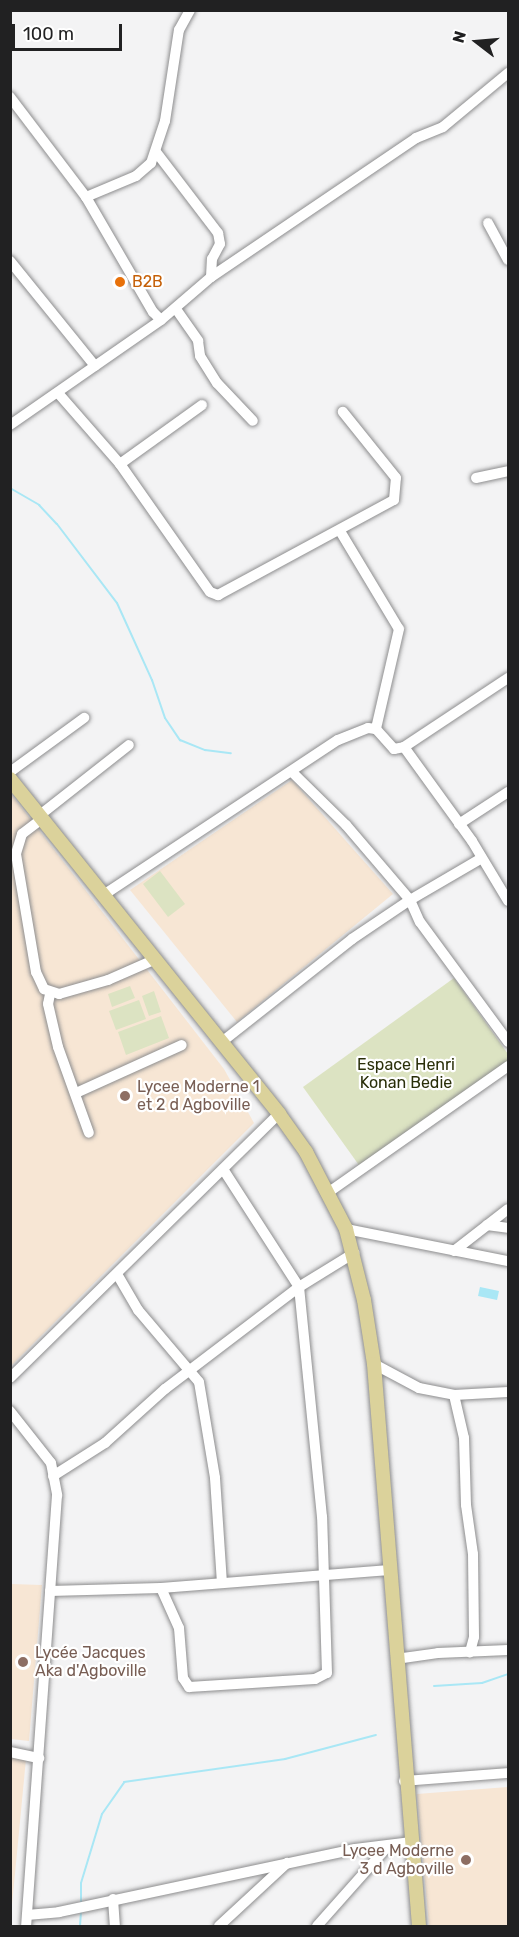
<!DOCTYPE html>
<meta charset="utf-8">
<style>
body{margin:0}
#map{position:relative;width:519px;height:1937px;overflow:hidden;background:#f3f3f4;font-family:Rubik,sans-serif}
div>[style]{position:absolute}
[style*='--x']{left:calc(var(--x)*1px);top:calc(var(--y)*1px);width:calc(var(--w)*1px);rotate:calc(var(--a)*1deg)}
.education>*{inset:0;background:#f7e6d4}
.green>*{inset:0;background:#dce3c2}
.water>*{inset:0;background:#a9e7f5}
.stream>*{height:2px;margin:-1px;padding:0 1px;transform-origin:1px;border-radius:1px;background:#a9e7f5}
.roads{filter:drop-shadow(0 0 2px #8d8d8e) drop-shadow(0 0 2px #8d8d8e)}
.minor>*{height:10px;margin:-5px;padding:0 5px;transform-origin:5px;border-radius:5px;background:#fff}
.major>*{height:14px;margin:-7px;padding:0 7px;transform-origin:7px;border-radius:7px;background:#dbd29b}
.dots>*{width:16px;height:16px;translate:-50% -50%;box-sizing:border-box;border:3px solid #fff;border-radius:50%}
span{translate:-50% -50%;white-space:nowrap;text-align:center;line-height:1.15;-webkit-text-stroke:4.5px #fff;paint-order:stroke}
.food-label{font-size:16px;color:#c56008}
.left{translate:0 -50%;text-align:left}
.park-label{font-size:16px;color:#2a2f0a}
.education-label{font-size:16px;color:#785e54}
.right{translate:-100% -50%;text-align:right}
.frame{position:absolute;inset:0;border:12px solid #212122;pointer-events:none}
.north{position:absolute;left:447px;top:12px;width:60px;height:60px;-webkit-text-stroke:4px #fff;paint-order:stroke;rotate:286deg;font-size:16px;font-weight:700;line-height:24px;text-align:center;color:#212122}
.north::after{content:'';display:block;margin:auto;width:21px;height:27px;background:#212122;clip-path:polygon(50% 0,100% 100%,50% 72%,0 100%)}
.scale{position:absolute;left:12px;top:24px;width:110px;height:27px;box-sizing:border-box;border:3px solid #212122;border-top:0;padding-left:8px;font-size:18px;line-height:21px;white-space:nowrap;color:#212122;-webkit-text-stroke:4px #fff;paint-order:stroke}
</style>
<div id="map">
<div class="education">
<div style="clip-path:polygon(292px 780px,393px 894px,237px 1022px,130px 890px)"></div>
<div style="clip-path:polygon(11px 794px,224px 1069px,254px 1123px,11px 1366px)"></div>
<div style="clip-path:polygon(11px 1584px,42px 1585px,29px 1741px,11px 1739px)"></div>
<div style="clip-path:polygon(11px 1757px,26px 1759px,11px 1915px)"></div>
<div style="clip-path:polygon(508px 1787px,508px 1926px,429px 1926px,417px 1794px)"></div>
</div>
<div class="green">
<div style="clip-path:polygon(160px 871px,185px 904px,168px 917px,143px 884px)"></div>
<div style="clip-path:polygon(454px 978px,508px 1054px,508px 1062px,361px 1168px,303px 1087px)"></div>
<div style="clip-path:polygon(130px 986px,135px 998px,112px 1007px,108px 994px)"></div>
<div style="clip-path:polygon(154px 991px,161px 1012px,149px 1016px,142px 996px)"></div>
<div style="clip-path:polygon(139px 1000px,146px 1019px,116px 1030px,109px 1011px)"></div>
<div style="clip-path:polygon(161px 1016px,169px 1038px,126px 1055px,118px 1032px)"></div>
</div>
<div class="water">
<div style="clip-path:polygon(480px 1287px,499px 1291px,497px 1300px,478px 1296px)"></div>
</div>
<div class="stream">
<div style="--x:10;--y:488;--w:34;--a:30"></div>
<div style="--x:39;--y:505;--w:26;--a:47"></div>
<div style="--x:57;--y:524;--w:99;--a:52.8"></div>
<div style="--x:117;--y:603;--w:85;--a:65.6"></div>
<div style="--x:152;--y:680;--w:40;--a:71.1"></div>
<div style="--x:165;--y:718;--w:27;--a:56"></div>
<div style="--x:180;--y:740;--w:27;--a:22"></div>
<div style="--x:205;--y:750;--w:26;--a:7"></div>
<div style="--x:434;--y:1686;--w:48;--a:-3.6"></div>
<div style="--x:482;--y:1683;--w:28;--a:-19"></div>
<div style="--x:81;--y:1905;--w:22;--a:-90"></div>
<div style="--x:81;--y:1883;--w:72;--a:-73.1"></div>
<div style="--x:102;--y:1814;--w:39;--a:-55"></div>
<div style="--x:124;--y:1782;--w:163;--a:-8.1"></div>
<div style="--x:285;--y:1759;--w:94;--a:-14.8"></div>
<div style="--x:80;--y:1926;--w:16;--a:-86"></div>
</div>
<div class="roads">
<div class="minor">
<div style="--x:10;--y:97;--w:126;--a:52.8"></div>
<div style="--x:86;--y:197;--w:133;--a:59.8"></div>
<div style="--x:153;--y:312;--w:11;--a:45"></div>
<div style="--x:86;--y:197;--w:54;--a:-22.8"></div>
<div style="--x:136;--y:176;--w:20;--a:-41"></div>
<div style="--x:151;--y:163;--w:44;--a:-71.6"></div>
<div style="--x:165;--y:121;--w:92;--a:-81.3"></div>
<div style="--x:179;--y:30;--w:23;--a:-61"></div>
<div style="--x:488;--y:223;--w:42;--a:61.6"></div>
<div style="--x:10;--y:261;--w:135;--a:51"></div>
<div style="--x:211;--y:277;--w:248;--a:-34.1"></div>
<div style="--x:416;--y:138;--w:29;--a:-22"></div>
<div style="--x:443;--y:127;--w:85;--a:-39.7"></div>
<div style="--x:176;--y:309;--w:39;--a:55"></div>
<div style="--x:198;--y:341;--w:15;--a:82"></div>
<div style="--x:200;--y:356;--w:32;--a:58"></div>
<div style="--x:217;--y:383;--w:52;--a:46.5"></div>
<div style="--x:58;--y:393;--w:94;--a:48.9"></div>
<div style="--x:120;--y:464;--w:156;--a:54.9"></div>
<div style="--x:210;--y:592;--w:9;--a:21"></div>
<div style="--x:218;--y:595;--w:200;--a:-28.4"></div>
<div style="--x:394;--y:500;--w:22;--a:-85"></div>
<div style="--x:396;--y:478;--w:85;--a:-128.8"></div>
<div style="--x:10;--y:425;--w:184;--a:-34.8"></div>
<div style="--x:161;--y:320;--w:66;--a:-40.7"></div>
<div style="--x:211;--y:277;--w:18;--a:-87"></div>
<div style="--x:212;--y:259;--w:17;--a:-62"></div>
<div style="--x:220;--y:244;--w:11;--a:-100"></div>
<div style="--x:218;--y:233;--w:102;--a:-127.4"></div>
<div style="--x:120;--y:464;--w:101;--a:-35.7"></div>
<div style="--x:476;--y:478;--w:33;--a:-12"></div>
<div style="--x:340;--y:531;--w:114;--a:59"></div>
<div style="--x:399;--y:629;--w:103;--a:103"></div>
<div style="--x:404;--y:747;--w:116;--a:54.1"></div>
<div style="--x:472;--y:841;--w:70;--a:59"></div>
<div style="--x:10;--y:772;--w:92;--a:-36.1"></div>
<div style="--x:292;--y:772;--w:76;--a:44.5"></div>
<div style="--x:346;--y:825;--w:99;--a:49.5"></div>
<div style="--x:410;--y:900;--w:83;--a:-30.3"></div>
<div style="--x:40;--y:815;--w:113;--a:-38.2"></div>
<div style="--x:43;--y:818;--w:26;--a:143"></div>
<div style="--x:22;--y:834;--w:21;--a:107"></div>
<div style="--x:16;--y:854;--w:120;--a:80.4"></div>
<div style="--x:36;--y:972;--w:19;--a:65"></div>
<div style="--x:44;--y:989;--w:16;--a:18"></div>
<div style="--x:59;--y:994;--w:51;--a:-15.9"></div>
<div style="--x:108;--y:980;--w:52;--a:-23.6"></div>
<div style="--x:459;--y:824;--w:59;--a:-33.1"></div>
<div style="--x:105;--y:894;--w:279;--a:-33.5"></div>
<div style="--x:338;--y:740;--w:32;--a:-22"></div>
<div style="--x:368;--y:728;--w:8;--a:7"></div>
<div style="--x:376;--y:729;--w:27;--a:48"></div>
<div style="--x:394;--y:749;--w:10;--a:-11"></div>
<div style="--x:404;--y:747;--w:125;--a:-33.6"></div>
<div style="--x:50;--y:994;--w:10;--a:101"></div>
<div style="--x:48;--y:1004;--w:44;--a:76.9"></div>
<div style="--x:58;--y:1047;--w:91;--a:70.2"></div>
<div style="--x:223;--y:1041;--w:164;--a:-38.3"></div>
<div style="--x:352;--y:939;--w:70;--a:-33.9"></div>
<div style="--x:410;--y:900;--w:24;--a:66"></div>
<div style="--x:420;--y:922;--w:149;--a:53.7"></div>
<div style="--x:76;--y:1093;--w:116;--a:-24.4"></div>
<div style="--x:329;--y:1192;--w:219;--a:-35.1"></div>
<div style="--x:487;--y:1225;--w:21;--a:8"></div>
<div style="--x:346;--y:1229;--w:165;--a:11.2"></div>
<div style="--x:454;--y:1251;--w:68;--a:-37.9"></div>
<div style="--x:117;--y:1274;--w:42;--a:59.7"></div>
<div style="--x:138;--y:1310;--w:94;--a:49.7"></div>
<div style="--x:199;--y:1382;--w:97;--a:80.5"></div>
<div style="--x:215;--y:1478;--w:105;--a:86.2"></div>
<div style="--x:374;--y:1364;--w:51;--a:28.1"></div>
<div style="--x:419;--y:1388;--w:36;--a:11"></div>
<div style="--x:454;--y:1395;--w:54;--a:-3.2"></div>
<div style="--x:10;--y:1378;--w:377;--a:-44.5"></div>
<div style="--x:454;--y:1395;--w:44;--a:76.9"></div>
<div style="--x:464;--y:1438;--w:67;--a:88.3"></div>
<div style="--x:466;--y:1505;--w:49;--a:81.9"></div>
<div style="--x:473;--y:1554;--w:83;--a:89.3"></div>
<div style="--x:474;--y:1637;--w:16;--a:105"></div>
<div style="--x:10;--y:1411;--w:66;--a:51.7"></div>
<div style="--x:51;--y:1463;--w:33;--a:79"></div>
<div style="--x:57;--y:1495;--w:432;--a:94.1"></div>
<div style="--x:53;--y:1476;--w:62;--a:-32.4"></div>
<div style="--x:105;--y:1443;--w:81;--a:-42"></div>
<div style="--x:165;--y:1389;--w:168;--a:-37.3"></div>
<div style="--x:299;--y:1287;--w:65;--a:-31.7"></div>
<div style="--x:161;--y:1588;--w:44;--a:65.8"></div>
<div style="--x:179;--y:1628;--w:50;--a:85.4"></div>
<div style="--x:183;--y:1678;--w:11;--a:56"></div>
<div style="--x:189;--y:1687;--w:126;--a:-3.6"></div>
<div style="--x:315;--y:1679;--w:13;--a:-27"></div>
<div style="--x:327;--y:1673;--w:156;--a:-91.8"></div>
<div style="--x:322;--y:1517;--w:231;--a:-95.7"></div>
<div style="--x:299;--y:1287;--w:140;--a:-122.8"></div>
<div style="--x:50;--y:1591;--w:111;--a:-1.5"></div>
<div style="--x:161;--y:1588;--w:229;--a:-4.5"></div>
<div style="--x:396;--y:1659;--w:42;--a:-8.1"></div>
<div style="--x:438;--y:1653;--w:70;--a:-2.5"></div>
<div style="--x:10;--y:1752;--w:30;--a:12"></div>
<div style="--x:404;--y:1781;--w:104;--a:-4.4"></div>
<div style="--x:113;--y:1899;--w:27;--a:86"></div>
<div style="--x:27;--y:1915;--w:32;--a:-5"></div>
<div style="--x:59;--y:1912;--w:303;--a:-12"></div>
<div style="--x:355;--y:1849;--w:57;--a:-7"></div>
<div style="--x:219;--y:1926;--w:93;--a:-42.8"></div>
<div style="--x:317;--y:1926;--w:107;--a:-48.4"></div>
</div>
<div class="major">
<div style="--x:10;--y:779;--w:430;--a:51.2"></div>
<div style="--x:279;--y:1114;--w:47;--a:54.6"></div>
<div style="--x:306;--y:1152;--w:87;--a:62.5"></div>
<div style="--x:346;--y:1229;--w:73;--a:75.8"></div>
<div style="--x:364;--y:1300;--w:65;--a:81.1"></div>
<div style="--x:374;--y:1364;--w:564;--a:85.42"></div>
</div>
</div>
<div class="dots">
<div style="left:120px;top:282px;background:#e8710a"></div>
<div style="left:125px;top:1096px;background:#8d6e63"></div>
<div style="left:23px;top:1662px;background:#8d6e63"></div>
<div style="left:466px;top:1860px;background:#8d6e63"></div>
</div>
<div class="food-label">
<span class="left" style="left:132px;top:282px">B2B</span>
</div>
<div class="park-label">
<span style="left:406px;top:1074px">Espace Henri<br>Konan Bedie</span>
</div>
<div class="education-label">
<span class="left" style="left:137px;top:1096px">Lycee Moderne 1<br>et 2 d Agboville</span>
<span class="left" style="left:35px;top:1662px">Lycée Jacques<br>Aka d'Agboville</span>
<span class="right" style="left:454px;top:1860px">Lycee Moderne<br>3 d Agboville</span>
</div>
<div class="frame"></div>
<div class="north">N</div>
<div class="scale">100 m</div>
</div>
